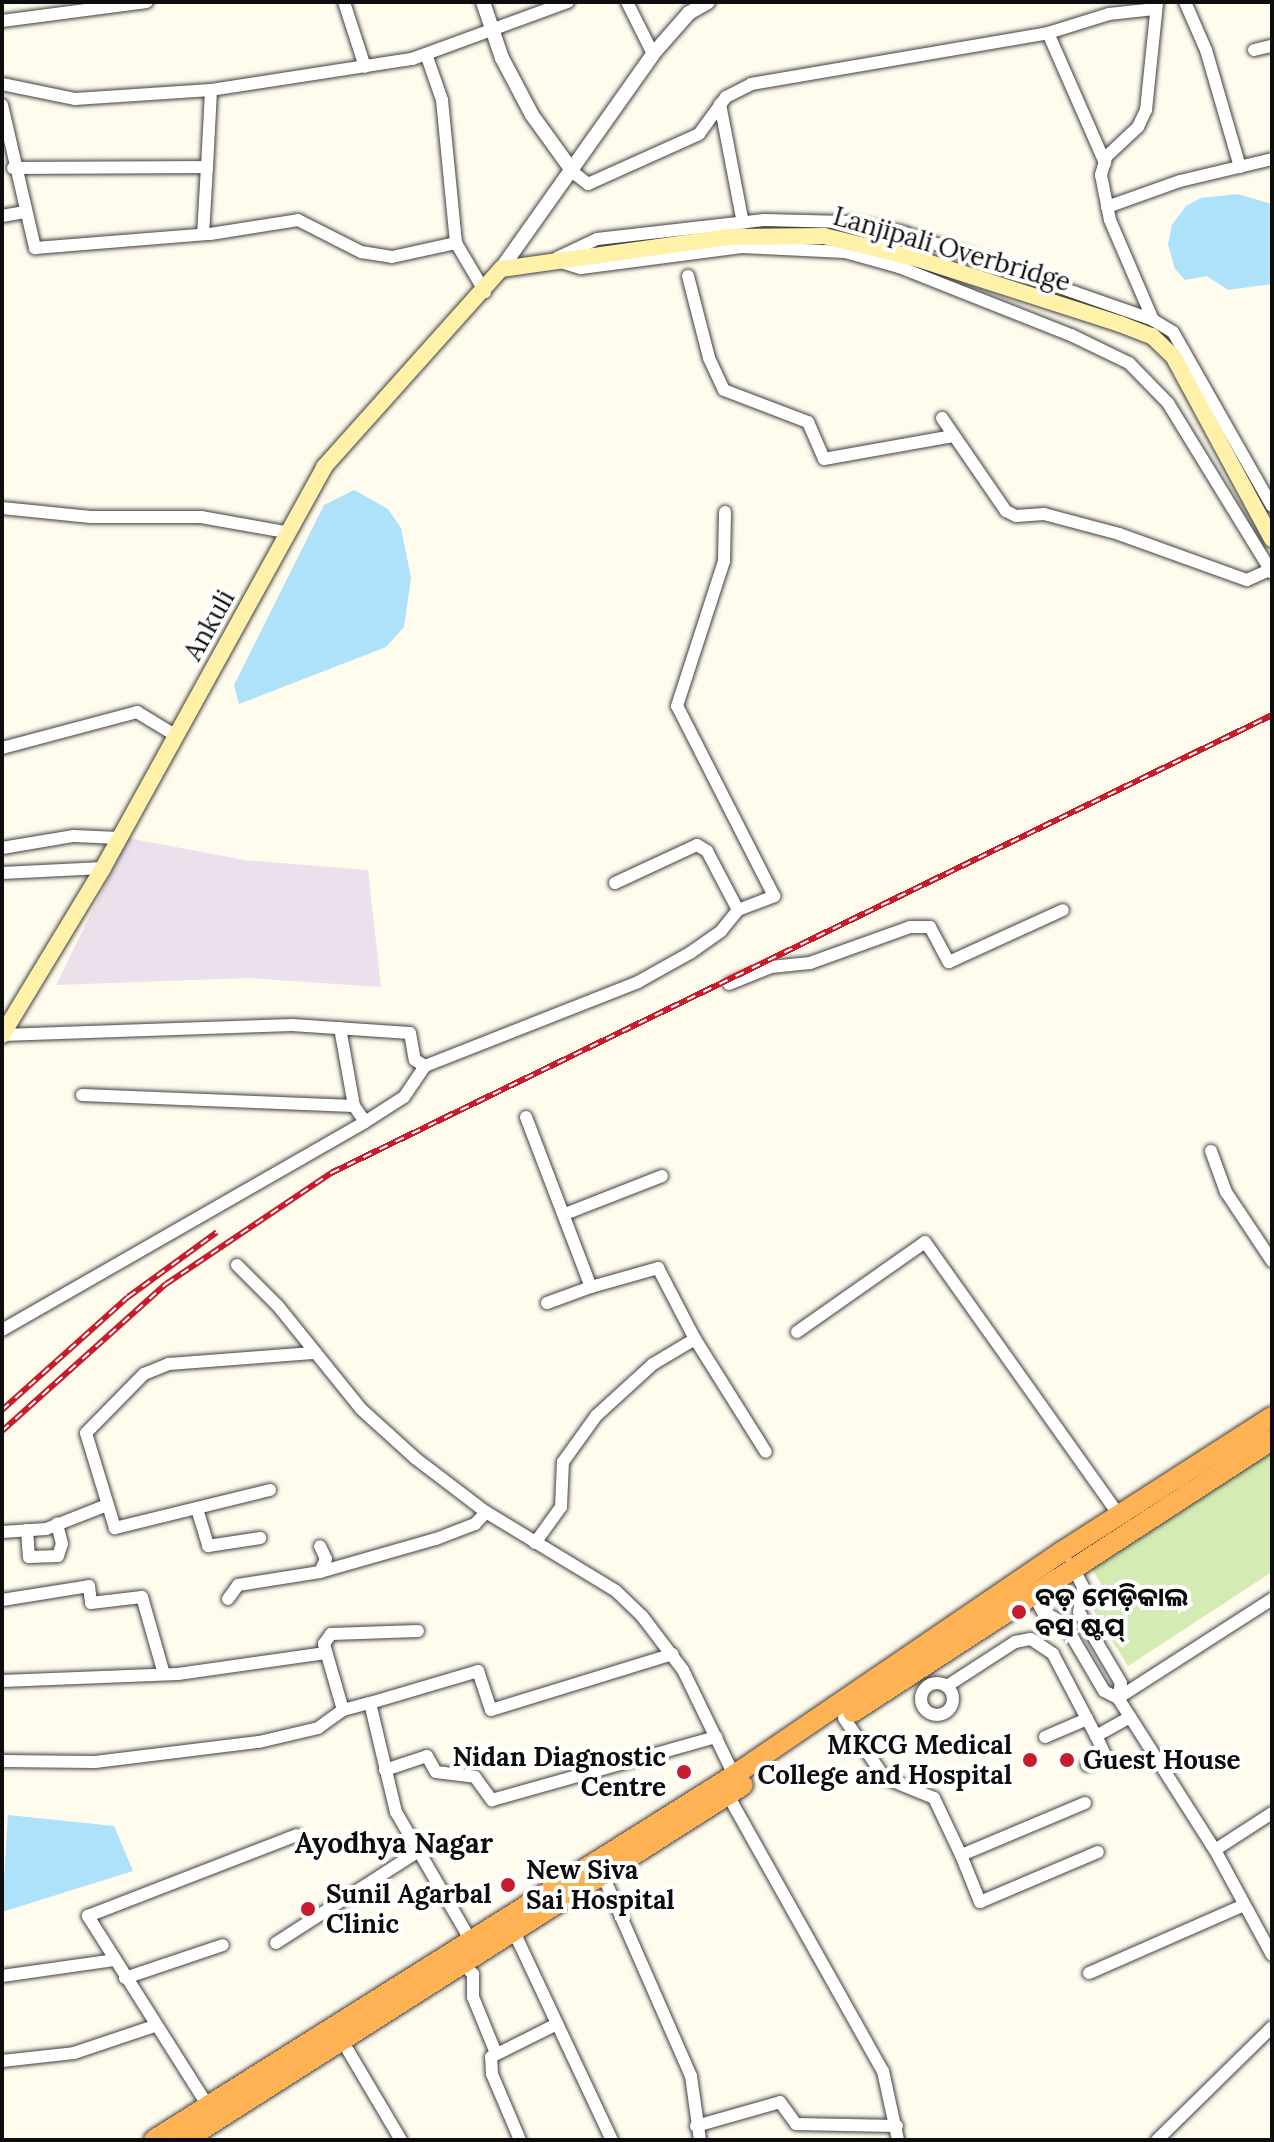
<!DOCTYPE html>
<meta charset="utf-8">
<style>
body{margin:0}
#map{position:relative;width:1274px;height:2142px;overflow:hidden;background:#fffbed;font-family:Lora,"Noto Sans Oriya",serif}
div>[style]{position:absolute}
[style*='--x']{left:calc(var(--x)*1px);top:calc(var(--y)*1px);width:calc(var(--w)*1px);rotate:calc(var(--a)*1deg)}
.industrial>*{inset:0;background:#ebe0ec}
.green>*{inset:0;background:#d4ecb4}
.water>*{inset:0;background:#aee1fa}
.roads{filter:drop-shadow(0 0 2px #404040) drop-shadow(0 0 2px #404040)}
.minor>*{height:12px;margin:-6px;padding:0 6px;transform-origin:6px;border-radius:6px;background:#fff}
.minor>.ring{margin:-6px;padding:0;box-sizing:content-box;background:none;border:12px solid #fff;border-radius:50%}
.tertiary>*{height:14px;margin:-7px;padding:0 7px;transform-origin:7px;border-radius:7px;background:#fff}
.secondary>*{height:16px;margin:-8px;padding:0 8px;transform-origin:8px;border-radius:8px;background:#fff1a8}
.trunk>*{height:20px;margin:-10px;padding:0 10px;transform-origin:10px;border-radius:10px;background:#feb254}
.rail>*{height:6px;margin-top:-3px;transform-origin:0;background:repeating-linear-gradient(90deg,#fff 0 9px,#c61c2c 0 18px);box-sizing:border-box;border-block:2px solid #c61c2c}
.dots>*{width:22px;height:22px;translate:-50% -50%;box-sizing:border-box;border:4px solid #fff;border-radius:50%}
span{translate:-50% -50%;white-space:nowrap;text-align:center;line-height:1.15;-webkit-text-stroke:8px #fff;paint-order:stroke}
.street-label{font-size:26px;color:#0d0d0d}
.poi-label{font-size:26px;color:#0d0d0d;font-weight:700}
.left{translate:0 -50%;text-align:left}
.right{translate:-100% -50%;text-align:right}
.neighbourhood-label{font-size:28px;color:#0d0d0d;font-weight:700}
.frame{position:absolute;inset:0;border:4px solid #0d0d0d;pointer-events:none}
</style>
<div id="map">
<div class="industrial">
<div style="clip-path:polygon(128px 838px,244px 860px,368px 870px,381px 987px,248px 978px,56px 985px)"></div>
</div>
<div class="green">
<div style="clip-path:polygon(1265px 1449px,1272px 1454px,1272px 1572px,1128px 1666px,1093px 1610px,1101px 1584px,1090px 1565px)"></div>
</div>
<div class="water">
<div style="clip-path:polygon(1238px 194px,1272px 204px,1272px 284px,1228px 290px,1207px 276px,1185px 280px,1175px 269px,1168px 244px,1172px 225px,1186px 206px,1201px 198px)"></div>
<div style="clip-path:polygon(354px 490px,388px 509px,401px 528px,411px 578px,404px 627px,386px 647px,239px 704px,234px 685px,324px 505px)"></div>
<div style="clip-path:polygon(8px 1815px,114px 1826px,133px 1871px,2px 1912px)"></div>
</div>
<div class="roads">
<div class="minor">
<div style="--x:344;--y:2;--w:68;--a:72.1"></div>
<div style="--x:627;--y:2;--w:58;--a:63.4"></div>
<div style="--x:1185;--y:2;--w:52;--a:66.4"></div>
<div style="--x:1206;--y:50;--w:122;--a:73.8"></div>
<div style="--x:2;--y:21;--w:146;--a:-7.5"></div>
<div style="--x:1048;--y:33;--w:142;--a:66.3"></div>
<div style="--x:1254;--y:50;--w:18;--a:-13"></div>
<div style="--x:426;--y:54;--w:49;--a:70.8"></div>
<div style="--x:442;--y:100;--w:144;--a:84.4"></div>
<div style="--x:456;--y:243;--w:57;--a:59.4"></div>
<div style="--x:2;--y:84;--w:75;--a:11.6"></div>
<div style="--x:75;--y:99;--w:136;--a:-3.8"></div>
<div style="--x:211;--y:90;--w:203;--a:-8.8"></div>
<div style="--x:412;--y:59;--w:166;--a:-20.1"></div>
<div style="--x:720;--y:104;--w:121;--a:79.1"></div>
<div style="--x:2;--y:105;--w:147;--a:77"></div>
<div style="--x:35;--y:248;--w:176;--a:-4.6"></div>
<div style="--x:210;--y:234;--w:89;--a:-9"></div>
<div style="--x:298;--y:220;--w:71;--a:26.9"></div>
<div style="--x:361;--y:252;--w:31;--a:9"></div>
<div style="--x:392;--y:257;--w:66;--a:-12.3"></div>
<div style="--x:207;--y:167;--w:77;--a:-87"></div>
<div style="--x:13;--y:168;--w:194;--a:-0.3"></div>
<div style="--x:207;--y:167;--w:67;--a:93.4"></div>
<div style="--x:574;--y:173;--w:18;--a:38"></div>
<div style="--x:588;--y:184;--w:122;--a:-24.2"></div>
<div style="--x:699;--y:134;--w:46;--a:-53.9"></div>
<div style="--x:726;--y:97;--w:28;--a:-27"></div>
<div style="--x:751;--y:84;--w:301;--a:-9.7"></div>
<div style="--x:1048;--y:33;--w:64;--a:-17.3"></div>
<div style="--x:1109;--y:14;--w:47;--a:-6.1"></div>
<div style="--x:1107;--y:207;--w:77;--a:-19.6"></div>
<div style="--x:1180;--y:181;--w:95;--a:-13.4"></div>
<div style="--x:2;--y:216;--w:23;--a:-10"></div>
<div style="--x:557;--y:258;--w:44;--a:-25.4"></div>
<div style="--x:597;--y:239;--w:168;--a:-6.5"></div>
<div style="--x:764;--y:220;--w:82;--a:1.4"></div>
<div style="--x:846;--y:222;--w:57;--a:10.1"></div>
<div style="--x:902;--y:232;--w:266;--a:19.3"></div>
<div style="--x:1153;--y:320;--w:23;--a:31"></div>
<div style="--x:1173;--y:332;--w:200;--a:60.4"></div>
<div style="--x:561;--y:262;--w:21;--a:17"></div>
<div style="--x:581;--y:268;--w:162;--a:-7.4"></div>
<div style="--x:742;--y:247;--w:103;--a:2.8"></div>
<div style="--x:845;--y:252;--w:56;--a:15.5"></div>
<div style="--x:899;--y:267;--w:185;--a:21.6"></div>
<div style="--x:1071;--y:335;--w:64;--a:25.8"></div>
<div style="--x:1129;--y:363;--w:56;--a:45.7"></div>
<div style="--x:1168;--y:403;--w:199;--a:58.5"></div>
<div style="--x:688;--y:276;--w:85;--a:75.6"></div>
<div style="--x:709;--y:358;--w:35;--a:65"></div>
<div style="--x:724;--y:390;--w:90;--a:20.9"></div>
<div style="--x:808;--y:422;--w:40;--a:66.6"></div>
<div style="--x:824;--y:459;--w:131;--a:-10.1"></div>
<div style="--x:1153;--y:320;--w:109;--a:-113.3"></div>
<div style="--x:1110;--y:220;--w:46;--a:-101.3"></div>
<div style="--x:1101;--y:175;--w:19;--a:-74"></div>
<div style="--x:1106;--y:157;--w:44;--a:-43.2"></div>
<div style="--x:1138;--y:127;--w:19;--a:-65"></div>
<div style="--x:1146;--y:110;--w:108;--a:-84.1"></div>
<div style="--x:942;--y:418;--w:113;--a:55.5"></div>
<div style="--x:1006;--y:511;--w:11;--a:27"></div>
<div style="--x:1016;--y:516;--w:28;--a:-4"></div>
<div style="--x:1044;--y:514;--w:78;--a:14.9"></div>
<div style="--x:1119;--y:534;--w:136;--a:19.8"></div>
<div style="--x:1247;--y:580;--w:27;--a:-24"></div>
<div style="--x:2;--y:508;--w:89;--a:5.8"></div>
<div style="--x:91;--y:517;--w:110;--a:0"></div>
<div style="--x:201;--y:517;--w:85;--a:10.1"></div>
<div style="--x:2;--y:748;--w:140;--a:-14.9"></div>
<div style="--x:137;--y:712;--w:44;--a:31.2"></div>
<div style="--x:2;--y:848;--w:73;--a:-9.5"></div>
<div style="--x:74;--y:836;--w:45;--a:2.5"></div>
<div style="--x:2;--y:873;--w:101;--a:-2.8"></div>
<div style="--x:615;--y:883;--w:90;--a:-24.9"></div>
<div style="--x:697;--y:845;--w:12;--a:31"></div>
<div style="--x:707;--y:851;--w:67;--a:62.3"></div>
<div style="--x:729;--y:984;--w:45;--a:-22"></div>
<div style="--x:771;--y:967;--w:39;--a:-6"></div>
<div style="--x:810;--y:963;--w:106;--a:-19.8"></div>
<div style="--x:910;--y:927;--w:20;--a:0"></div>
<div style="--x:930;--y:927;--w:40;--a:62"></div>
<div style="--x:949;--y:962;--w:125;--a:-24.5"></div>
<div style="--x:340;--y:1028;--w:79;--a:79.8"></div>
<div style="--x:354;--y:1106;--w:19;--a:55"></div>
<div style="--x:2;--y:1035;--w:290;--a:-2"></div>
<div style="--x:292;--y:1025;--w:118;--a:3.9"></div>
<div style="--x:410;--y:1033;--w:27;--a:80"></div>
<div style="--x:415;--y:1060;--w:12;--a:31"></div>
<div style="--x:425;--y:1066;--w:229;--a:-21.5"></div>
<div style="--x:638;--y:982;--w:60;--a:-29.1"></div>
<div style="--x:690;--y:953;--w:38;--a:-35"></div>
<div style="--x:721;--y:931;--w:27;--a:-51"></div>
<div style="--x:738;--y:910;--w:39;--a:-21"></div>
<div style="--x:774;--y:896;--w:213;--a:-117"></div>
<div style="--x:677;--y:706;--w:152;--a:-72"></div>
<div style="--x:724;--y:561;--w:49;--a:-88.8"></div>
<div style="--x:82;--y:1095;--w:272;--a:2.3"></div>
<div style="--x:526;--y:1117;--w:182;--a:69.1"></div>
<div style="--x:591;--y:1287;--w:70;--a:-15.8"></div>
<div style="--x:658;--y:1268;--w:80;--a:62.5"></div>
<div style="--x:695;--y:1339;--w:133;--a:57.9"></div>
<div style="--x:1211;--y:1151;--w:44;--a:69.9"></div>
<div style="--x:1226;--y:1192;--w:83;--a:56.3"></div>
<div style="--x:565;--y:1214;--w:104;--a:-21.4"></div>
<div style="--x:237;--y:1265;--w:58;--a:45"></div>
<div style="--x:278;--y:1306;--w:132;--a:51.1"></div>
<div style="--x:361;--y:1409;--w:73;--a:42.2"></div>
<div style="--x:415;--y:1458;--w:89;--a:37.3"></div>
<div style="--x:486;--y:1512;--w:152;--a:31.3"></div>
<div style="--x:616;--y:1591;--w:36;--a:44"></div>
<div style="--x:642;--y:1616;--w:68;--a:52.8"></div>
<div style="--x:683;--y:1670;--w:119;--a:64.1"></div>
<div style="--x:547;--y:1303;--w:47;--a:-20"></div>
<div style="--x:2;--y:1330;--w:418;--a:-29.8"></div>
<div style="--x:365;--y:1122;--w:46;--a:-32.7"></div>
<div style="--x:404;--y:1097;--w:37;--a:-56"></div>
<div style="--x:797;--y:1332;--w:156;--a:-35.1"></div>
<div style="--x:925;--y:1242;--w:335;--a:54.6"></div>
<div style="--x:270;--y:1490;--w:160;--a:166.2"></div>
<div style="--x:115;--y:1528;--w:99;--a:-107"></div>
<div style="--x:86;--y:1433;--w:83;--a:-45.5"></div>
<div style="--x:144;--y:1374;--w:27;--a:-22"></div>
<div style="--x:169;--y:1364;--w:144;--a:-4.4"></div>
<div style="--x:197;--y:1509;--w:39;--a:73"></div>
<div style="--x:208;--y:1546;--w:53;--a:-8.7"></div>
<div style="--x:27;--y:1530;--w:27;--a:86"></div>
<div style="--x:29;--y:1557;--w:29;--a:-2"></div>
<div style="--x:58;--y:1556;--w:13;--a:-72"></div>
<div style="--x:62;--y:1544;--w:21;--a:-104"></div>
<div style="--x:2;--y:1532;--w:44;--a:-3.9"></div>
<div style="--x:46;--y:1529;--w:66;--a:-21.5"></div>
<div style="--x:535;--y:1543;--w:44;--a:-54.2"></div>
<div style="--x:561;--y:1507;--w:45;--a:-87.5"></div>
<div style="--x:563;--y:1462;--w:57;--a:-54.3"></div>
<div style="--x:596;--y:1416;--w:77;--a:-42.4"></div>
<div style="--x:653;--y:1364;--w:49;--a:-30.8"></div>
<div style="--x:1071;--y:1564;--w:26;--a:62"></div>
<div style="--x:1083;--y:1587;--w:25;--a:99"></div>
<div style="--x:1079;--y:1612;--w:82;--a:59.4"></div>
<div style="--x:1121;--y:1683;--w:15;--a:101"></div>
<div style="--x:320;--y:1572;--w:121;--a:-15.9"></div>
<div style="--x:436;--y:1539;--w:42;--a:-21"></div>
<div style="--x:475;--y:1524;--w:16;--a:-47"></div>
<div style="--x:1030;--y:1590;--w:26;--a:59"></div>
<div style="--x:1043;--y:1612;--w:24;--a:28"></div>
<div style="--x:1064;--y:1623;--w:79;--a:59.5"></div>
<div style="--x:1104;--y:1691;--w:16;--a:27"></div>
<div style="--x:228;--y:1599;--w:17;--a:-54"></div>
<div style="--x:238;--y:1585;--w:83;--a:-9"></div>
<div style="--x:320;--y:1572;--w:14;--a:-65"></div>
<div style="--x:326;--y:1559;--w:14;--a:-115"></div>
<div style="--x:2;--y:1600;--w:88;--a:-9.1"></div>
<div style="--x:89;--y:1586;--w:17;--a:83"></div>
<div style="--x:91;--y:1603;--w:51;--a:-6.7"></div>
<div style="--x:142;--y:1597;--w:80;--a:74.1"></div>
<div style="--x:2;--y:1681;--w:176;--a:-2.3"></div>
<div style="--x:178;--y:1674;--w:149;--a:-8.1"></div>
<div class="ring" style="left:921px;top:1683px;width:20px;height:20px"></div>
<div style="--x:947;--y:1686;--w:81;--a:-32.9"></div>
<div style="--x:1015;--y:1642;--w:16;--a:-11"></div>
<div style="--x:1031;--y:1639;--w:27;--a:34"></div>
<div style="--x:1053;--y:1654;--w:93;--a:62.3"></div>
<div style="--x:1096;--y:1736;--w:39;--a:-29"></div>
<div style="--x:1118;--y:1698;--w:180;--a:57.5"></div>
<div style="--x:1215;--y:1850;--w:119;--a:61.5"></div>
<div style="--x:1118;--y:1698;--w:183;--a:-32.7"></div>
<div style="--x:370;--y:1703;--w:113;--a:-16.5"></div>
<div style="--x:478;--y:1671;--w:41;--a:71.6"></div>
<div style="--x:491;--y:1710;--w:190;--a:-17.1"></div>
<div style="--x:343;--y:1710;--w:69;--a:-106.1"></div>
<div style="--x:324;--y:1644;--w:12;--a:-55"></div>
<div style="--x:331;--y:1634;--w:87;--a:-2"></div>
<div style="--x:844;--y:1718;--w:73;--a:55.7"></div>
<div style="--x:885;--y:1778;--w:53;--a:22.2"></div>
<div style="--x:934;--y:1798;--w:63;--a:64.7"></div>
<div style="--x:1045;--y:1737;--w:46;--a:-23.2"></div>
<div style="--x:2;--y:1761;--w:93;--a:0.6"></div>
<div style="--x:95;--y:1762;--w:165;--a:-7"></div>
<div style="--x:259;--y:1742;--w:61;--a:-13.3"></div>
<div style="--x:318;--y:1728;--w:31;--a:-36"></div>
<div style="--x:343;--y:1710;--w:28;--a:-15"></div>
<div style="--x:370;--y:1703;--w:112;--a:76.6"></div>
<div style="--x:396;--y:1812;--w:149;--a:59.8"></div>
<div style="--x:1087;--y:1765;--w:21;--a:-23"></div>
<div style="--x:1106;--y:1757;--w:23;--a:-115"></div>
<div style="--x:385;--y:1770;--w:44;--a:-18.4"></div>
<div style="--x:427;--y:1756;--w:18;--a:61"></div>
<div style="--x:436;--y:1772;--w:39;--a:7"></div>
<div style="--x:475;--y:1777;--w:29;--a:54"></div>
<div style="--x:492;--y:1800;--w:233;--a:-15.7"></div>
<div style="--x:725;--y:1790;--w:322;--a:60.7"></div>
<div style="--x:883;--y:2071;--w:71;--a:77.7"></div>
<div style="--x:1085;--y:1803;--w:134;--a:157.2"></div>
<div style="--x:961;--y:1855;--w:51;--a:68"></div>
<div style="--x:980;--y:1902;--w:128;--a:-23"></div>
<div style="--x:1215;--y:1850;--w:68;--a:-33"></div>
<div style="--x:601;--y:1871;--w:224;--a:66.3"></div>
<div style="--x:691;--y:2076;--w:65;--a:82"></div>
<div style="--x:514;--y:1932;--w:230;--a:64.8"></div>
<div style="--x:276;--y:1943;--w:168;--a:-32.8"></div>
<div style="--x:464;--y:1965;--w:13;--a:45"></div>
<div style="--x:473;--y:1974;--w:23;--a:90"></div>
<div style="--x:473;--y:1997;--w:61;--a:67.7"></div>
<div style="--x:1089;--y:1973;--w:169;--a:-23.7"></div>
<div style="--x:2;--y:1976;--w:113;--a:-8.1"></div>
<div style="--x:125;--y:1978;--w:103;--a:-18.6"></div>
<div style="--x:343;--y:2042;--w:114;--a:59.4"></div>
<div style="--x:2;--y:2061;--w:72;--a:-6.3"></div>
<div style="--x:74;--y:2053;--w:84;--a:-18.6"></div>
<div style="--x:208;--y:2106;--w:225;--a:-122.3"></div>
<div style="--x:88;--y:1916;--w:224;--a:-21.2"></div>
<div style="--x:696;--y:2126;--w:87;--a:-15.9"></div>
<div style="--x:780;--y:2102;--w:27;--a:54"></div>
<div style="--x:796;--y:2124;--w:101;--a:1.1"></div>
<div style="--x:520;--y:2140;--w:72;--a:-113"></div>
<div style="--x:492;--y:2074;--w:17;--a:-93"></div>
<div style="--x:491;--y:2057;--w:74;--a:-26.6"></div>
<div style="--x:1157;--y:2140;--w:161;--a:-44.5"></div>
</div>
<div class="tertiary">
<div style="--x:483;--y:2;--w:59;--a:71.3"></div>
<div style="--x:502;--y:58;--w:64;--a:62.2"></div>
<div style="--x:532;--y:115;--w:72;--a:54.1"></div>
<div style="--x:501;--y:269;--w:263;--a:-54.7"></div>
<div style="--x:653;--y:54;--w:55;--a:-48.7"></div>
<div style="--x:689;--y:13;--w:22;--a:-30"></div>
</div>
<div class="secondary">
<div style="--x:2;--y:1035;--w:195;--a:-58.8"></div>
<div style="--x:103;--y:868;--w:458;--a:-61.1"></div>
<div style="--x:324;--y:467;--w:266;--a:-48.2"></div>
<div style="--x:501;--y:269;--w:231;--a:-8"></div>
<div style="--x:730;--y:237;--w:94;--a:-0.6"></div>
<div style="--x:824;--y:236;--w:97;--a:13.7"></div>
<div style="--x:918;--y:259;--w:212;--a:17.8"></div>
<div style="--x:1120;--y:324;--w:34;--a:21"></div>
<div style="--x:1152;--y:336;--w:29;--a:44"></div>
<div style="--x:1173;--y:356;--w:208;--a:61.6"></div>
</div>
<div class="trunk">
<div style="--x:853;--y:1712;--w:500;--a:-33"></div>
<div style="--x:154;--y:2140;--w:684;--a:-32.16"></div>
<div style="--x:733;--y:1776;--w:399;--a:-34.3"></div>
<div style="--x:1063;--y:1551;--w:248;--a:-32.7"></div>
<div style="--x:185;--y:2140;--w:661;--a:-32.46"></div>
</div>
</div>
<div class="rail">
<div style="--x:2;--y:1410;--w:169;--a:-41.9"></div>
<div style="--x:128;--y:1297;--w:110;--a:-36.1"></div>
<div style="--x:2;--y:1431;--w:220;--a:-41.9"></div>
<div style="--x:166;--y:1284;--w:199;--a:-33.9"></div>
<div style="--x:331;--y:1173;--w:1047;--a:-25.95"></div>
</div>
<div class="dots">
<div style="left:1019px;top:1612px;background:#c61c2c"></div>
<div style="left:1030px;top:1760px;background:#c61c2c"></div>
<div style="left:1067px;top:1760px;background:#c61c2c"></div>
<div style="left:684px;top:1772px;background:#c61c2c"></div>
<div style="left:508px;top:1885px;background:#c61c2c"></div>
<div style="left:308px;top:1909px;background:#c61c2c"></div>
</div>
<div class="street-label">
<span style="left:952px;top:249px;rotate:16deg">Lanjipali Overbridge</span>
<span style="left:209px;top:625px;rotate:-61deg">Ankuli</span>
</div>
<div class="poi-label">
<span class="left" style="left:1035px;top:1612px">ବଡ଼ ମେଡ଼ିକାଲ<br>ବସ ଷ୍ଟପ୍</span>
<span class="right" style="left:1012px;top:1760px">MKCG Medical<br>College and Hospital</span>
<span class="right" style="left:666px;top:1772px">Nidan Diagnostic<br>Centre</span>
<span class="left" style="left:1083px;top:1760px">Guest House</span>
<span class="left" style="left:526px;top:1885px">New Siva<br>Sai Hospital</span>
<span class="left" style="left:326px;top:1909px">Sunil Agarbal<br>Clinic</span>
</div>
<div class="neighbourhood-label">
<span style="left:394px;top:1843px">Ayodhya Nagar</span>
</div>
<div class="frame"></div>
</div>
